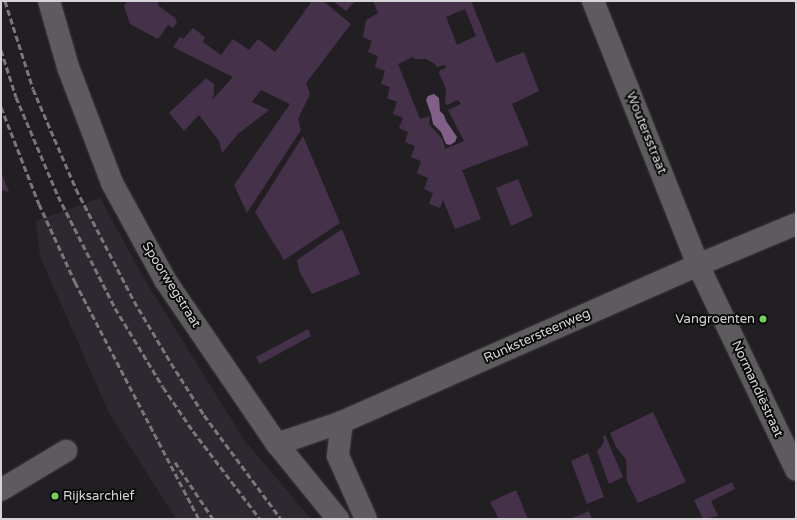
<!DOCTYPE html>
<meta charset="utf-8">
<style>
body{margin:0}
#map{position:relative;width:797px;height:520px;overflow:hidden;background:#221f23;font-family:"Varela Round",sans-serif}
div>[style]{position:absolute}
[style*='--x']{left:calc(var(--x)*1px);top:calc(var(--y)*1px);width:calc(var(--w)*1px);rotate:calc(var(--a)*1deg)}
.built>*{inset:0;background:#2e2830}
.green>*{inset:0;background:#46314b}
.water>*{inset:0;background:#805f89}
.roads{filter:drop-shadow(0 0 1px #3c3a3c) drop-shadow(0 0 1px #3c3a3c)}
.minor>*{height:22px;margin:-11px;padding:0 11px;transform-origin:11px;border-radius:11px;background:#5e5b5f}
.rail>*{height:3px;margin-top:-1.5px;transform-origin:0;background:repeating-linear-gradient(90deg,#79777a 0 6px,transparent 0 9px)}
.dots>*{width:11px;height:11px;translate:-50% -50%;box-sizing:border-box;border:2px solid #0b0a0b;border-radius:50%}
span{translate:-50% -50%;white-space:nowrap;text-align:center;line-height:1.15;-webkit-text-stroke:4px #0b0a0b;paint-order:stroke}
.street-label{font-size:13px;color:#d6d4d6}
.poi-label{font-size:13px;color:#d6d4d6}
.right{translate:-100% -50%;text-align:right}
.left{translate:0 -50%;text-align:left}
.frame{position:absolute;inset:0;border:2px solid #d6d4d6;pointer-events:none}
</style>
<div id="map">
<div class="built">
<div style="clip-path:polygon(100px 198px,142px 275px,244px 440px,311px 519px,176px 519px,109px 413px,40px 256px,36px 221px)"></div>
</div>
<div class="green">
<div style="clip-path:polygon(127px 1px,157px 1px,159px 6px,175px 18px,177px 22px,173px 28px,168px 25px,158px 39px,130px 24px,124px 6px)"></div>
<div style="clip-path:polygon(312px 1px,323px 1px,351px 24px,306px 83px,310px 94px,298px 119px,301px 130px,247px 213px,234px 185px,290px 104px,261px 90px,252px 102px,269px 110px,238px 134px,222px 153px,219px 141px,199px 115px,184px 131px,169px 113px,206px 78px,214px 84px,214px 93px,212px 100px,233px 77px,173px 47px,180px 37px,183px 39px,193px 28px,205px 37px,203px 42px,221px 55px,233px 39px,249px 50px,258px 39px,275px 52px)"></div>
<div style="clip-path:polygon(333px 1px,355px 1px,346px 11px)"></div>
<div style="clip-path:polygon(evenodd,373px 1px,471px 1px,496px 63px,524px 52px,539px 91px,512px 104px,529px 145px,462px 170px,481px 219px,455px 229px,443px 200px,440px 208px,429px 204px,433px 193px,424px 189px,428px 178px,417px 173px,421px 161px,411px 157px,415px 146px,405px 142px,408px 132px,399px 128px,403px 118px,393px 114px,397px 102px,387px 98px,390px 87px,381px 84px,385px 71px,375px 67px,378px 56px,368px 52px,372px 41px,363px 37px,366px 20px,378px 13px,373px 1px,465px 9px,476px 36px,457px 45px,446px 17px,465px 9px,373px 1px,413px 57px,414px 59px,426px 59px,435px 64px,437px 67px,445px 65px,446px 68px,440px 70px,439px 73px,446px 89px,445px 102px,447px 105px,458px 100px,461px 104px,448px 110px,464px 141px,445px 149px,443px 140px,429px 124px,430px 116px,420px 119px,398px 64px,413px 57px)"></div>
<div style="clip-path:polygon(303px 136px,340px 223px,284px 260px,255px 212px)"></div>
<div style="clip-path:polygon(1px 172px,9px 192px,1px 190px)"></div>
<div style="clip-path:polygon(518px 179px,533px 216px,511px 226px,496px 188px)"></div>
<div style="clip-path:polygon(342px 229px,360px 274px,312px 294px,299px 271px,297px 260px)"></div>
<div style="clip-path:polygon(308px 329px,311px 336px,260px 364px,256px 357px)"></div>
<div style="clip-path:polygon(653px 412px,686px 482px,638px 503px,627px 481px,626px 459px,616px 447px,610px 433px)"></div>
<div style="clip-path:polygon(605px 435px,623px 477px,609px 484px,597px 451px,601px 447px,604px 441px,603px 436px)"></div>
<div style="clip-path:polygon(588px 453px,604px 497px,587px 504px,571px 461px)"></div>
<div style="clip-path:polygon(732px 482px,735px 489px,711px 501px,718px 516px,703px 519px,694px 500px)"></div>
<div style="clip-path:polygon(516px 490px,528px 519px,499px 519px,490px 502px)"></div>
<div style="clip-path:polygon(589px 511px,592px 519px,570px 519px)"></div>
</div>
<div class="water">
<div style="clip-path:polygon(434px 94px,439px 98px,440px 111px,444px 115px,446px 121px,457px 137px,455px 142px,450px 145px,446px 144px,441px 132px,433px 124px,431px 114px,426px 100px,428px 96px)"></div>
</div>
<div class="roads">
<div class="minor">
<div style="--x:49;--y:1;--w:69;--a:73.9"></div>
<div style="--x:68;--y:67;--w:124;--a:69.2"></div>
<div style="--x:112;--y:183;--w:111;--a:61.3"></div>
<div style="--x:165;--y:280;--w:199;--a:55.7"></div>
<div style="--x:277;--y:444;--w:97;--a:50.9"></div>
<div style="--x:593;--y:1;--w:284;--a:68.3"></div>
<div style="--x:698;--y:265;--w:227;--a:64.4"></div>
<div style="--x:342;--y:422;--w:34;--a:97"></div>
<div style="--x:338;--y:456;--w:69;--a:66"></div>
<div style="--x:277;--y:444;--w:69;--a:-18.7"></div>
<div style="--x:342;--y:422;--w:389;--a:-23.8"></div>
<div style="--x:698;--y:265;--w:106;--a:-22.7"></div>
<div style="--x:1;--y:490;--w:76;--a:-31"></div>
</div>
</div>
<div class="rail">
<div style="--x:5;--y:1;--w:92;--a:72.3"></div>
<div style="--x:33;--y:89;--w:109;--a:66.7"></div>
<div style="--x:76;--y:189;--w:126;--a:62.6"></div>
<div style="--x:134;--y:301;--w:72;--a:59.2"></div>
<div style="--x:171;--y:363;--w:62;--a:57.6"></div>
<div style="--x:204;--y:415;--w:129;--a:53.5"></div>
<div style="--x:1;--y:50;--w:49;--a:72.3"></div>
<div style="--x:16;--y:97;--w:108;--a:67"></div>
<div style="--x:58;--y:196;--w:126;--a:63"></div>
<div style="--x:115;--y:308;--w:92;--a:58.7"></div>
<div style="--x:163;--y:387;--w:53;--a:55.7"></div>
<div style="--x:193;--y:431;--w:111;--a:52.7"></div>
<div style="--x:1;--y:107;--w:104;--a:68.6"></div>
<div style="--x:39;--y:204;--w:86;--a:65.2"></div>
<div style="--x:75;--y:282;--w:267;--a:62.4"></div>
<div style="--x:175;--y:462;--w:69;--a:56.3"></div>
</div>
<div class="dots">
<div style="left:763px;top:319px;background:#76d25a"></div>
<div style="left:55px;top:496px;background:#76d25a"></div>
</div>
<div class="street-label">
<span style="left:646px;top:133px;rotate:68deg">Woutersstraat</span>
<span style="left:171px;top:285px;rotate:58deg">Spoorwegstraat</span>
<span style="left:537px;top:336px;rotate:-24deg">Runkstersteenweg</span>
<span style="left:757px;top:389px;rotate:65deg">Normandiëstraat</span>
</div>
<div class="poi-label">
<span class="right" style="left:755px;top:319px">Vangroenten</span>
<span class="left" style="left:63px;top:496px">Rijksarchief</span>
</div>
<div class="frame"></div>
</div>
